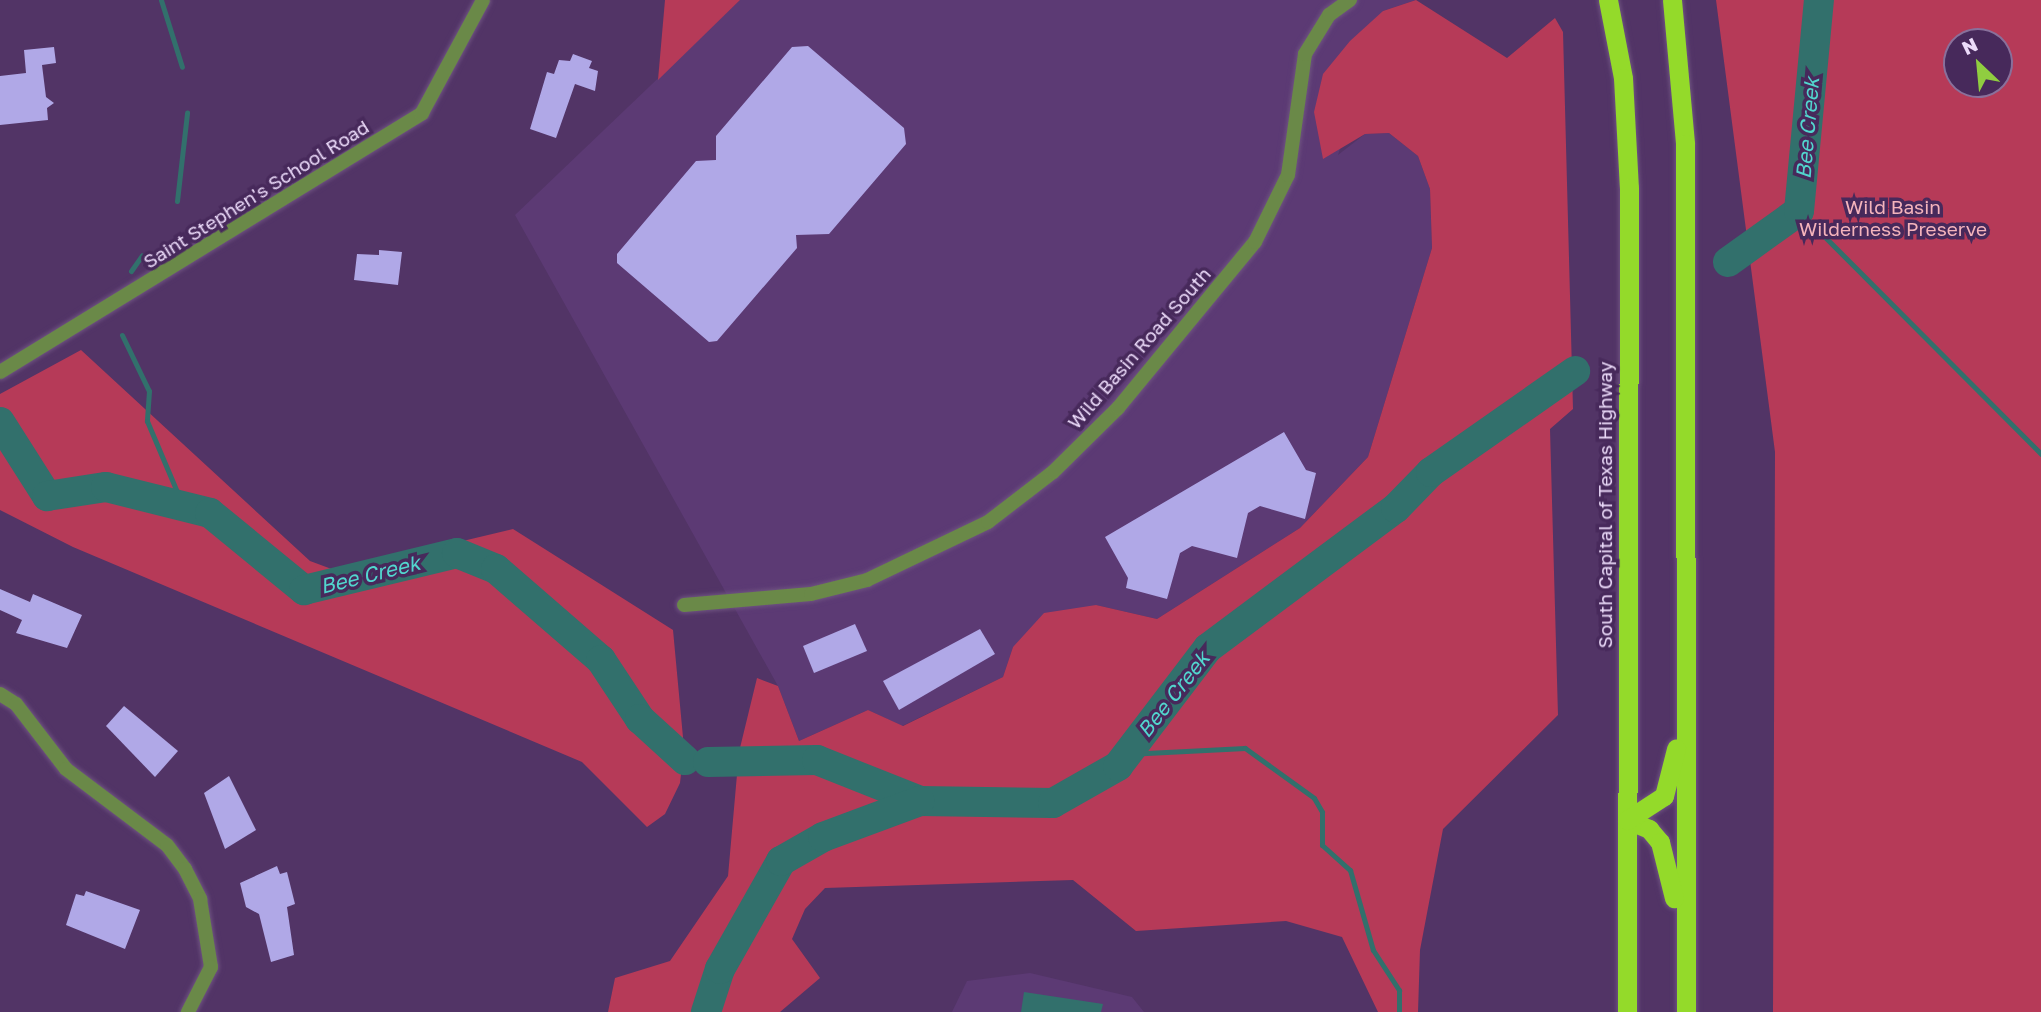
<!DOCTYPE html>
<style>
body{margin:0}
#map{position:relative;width:2041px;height:1012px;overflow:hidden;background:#523466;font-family:"Golos Text",sans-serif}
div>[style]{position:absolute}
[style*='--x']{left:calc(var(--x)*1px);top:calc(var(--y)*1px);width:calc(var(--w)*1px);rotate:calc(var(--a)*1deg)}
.built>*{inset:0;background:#5c3a74}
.green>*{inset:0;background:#b63a58}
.water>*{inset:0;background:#32706c}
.stream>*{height:5px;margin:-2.5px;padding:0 2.5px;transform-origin:2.5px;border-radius:2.5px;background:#32706c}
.river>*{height:30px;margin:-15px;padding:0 15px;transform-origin:15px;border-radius:15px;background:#32706c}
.building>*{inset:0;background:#b0a8e7}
.roads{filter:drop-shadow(0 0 2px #6e5281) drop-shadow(0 0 2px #6e5281)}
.minor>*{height:14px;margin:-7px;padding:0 7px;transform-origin:7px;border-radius:7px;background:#6a8948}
.trunk>*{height:19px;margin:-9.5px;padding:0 9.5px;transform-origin:9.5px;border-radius:9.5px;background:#94da2a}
span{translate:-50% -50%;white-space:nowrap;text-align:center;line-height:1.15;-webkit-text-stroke:7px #47295b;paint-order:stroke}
.street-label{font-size:19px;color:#ecdbfa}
.park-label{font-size:19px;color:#f5b4bc}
.water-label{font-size:21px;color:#52d6ce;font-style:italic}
.north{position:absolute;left:1943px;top:28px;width:70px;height:70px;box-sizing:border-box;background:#47295b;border:2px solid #89709b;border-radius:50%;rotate:334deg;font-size:19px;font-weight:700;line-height:28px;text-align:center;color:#ecdbfa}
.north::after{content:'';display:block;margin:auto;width:24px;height:32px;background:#90cd40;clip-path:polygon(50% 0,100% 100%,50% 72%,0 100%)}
</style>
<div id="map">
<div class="built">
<div style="clip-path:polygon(740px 0,1416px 0,1383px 11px,1338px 155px,1365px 134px,1389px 133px,1418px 156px,1430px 189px,1432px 248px,1368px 457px,1300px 528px,1157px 619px,1096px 605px,1013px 647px,1003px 677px,902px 726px,868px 710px,799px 741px,778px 686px,515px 215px)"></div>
<div style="clip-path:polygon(1030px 973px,1132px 997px,1144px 1012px,952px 1012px,967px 981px)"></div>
</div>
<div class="green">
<div style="clip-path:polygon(665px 0,740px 0,658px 80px)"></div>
<div style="clip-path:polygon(1416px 0,1507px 58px,1555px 18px,1563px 32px,1573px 409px,1550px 429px,1558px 715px,1443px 829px,1420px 950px,1418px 1012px,1378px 1012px,1342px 937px,1286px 921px,1136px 931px,1073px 880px,825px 888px,805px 909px,792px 939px,820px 978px,780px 1012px,608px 1012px,615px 978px,670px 961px,728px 876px,739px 752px,757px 678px,778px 686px,799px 741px,868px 710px,903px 726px,1003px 677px,1013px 647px,1044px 613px,1096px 605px,1157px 619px,1300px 528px,1368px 457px,1432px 248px,1430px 189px,1418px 156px,1389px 133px,1365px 134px,1323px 159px,1314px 112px,1323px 74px,1350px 41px,1383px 11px)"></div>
<div style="clip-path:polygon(evenodd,1716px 0,2041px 0,2041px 1012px,1773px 1012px,1775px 452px,1716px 0,1957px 42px,1999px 42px,1999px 84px,1957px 84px,1957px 42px)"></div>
<div style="clip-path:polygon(81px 350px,310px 561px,337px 571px,513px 529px,673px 630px,684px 748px,680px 783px,665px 814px,647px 827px,582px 762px,73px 547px,0 510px,0 394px)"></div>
</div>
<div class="water">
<div style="clip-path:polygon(1024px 992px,1103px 1004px,1101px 1012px,1021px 1012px)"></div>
</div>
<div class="stream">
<div style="--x:161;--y:0;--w:70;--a:72.6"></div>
<div style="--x:177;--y:201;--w:89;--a:-83.5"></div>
<div style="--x:1799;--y:211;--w:343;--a:45.1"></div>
<div style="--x:131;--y:271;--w:19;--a:-55"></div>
<div style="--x:122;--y:335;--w:62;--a:64.3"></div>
<div style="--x:149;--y:391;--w:30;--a:94"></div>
<div style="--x:147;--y:421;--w:92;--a:67"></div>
<div style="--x:1127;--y:754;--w:118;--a:-2.9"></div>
<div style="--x:1245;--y:748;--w:85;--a:35.9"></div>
<div style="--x:1314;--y:798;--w:16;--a:60"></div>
<div style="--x:1322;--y:812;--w:33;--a:90"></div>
<div style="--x:1322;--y:845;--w:38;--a:42"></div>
<div style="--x:1350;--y:870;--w:83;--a:74"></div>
<div style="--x:1373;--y:950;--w:48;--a:57"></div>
<div style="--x:1399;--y:990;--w:22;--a:90"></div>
</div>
<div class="river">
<div style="--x:1728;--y:262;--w:87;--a:-35.7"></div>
<div style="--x:1799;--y:211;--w:212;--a:-84.6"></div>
<div style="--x:0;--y:422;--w:88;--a:57.6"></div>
<div style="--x:47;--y:496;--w:60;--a:-8.7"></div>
<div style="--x:106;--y:487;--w:107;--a:14"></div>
<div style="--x:210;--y:513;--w:122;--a:39.3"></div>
<div style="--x:304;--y:590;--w:157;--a:-13.6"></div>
<div style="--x:457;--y:553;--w:42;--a:22.3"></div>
<div style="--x:496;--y:569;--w:139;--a:40.9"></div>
<div style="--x:601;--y:660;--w:71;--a:56.5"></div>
<div style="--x:640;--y:719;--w:61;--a:42.3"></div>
<div style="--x:708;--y:762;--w:109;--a:-1.1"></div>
<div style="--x:817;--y:760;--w:111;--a:21.7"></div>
<div style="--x:920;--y:801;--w:133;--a:0.9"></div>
<div style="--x:1053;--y:803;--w:75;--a:-29.6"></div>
<div style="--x:1118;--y:766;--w:148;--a:-52.7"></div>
<div style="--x:1208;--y:648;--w:234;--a:-36.7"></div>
<div style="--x:1396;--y:508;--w:50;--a:-45.8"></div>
<div style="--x:1431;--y:472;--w:176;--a:-35"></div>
<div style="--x:706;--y:1012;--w:45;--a:-72"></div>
<div style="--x:720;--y:969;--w:124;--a:-60.5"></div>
<div style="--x:781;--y:861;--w:48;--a:-29.7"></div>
<div style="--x:823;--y:837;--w:103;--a:-20.4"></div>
</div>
<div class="building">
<div style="clip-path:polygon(808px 46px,904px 128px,906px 144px,829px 234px,796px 235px,797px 248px,717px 341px,709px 342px,617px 263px,617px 254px,696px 161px,716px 160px,716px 136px,792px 47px)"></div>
<div style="clip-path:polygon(54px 47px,56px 63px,42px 65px,46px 97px,54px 103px,47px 108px,48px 120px,0 125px,0 76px,26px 73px,24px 50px)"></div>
<div style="clip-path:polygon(573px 54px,592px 61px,589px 68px,598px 71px,595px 91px,575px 84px,556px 138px,530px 129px,547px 72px,554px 74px,559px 60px,570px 61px)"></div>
<div style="clip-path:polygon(379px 250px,402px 252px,398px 285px,354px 280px,357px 254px,379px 255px)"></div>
<div style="clip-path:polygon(1284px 432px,1306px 470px,1316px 473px,1305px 519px,1260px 506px,1248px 513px,1237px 558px,1192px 546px,1180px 553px,1167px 599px,1126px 588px,1128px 578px,1105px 537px)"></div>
<div style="clip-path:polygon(0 589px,30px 602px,33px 594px,82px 615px,67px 648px,16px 633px,22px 620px,0 610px)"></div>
<div style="clip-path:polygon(855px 624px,867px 651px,814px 673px,803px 646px)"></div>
<div style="clip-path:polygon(980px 629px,995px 654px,899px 710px,883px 681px)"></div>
<div style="clip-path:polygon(124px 706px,178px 751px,155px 777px,106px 726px)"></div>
<div style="clip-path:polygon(229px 776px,256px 830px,225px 849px,204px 793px)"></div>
<div style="clip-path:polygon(277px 866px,280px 874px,287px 872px,295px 904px,287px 907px,294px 955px,271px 962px,259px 914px,246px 907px,240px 883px)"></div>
<div style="clip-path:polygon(86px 891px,140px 910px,125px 949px,66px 925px,76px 894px,84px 896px)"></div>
</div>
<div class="roads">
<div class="minor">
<div style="--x:0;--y:372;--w:495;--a:-31.5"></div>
<div style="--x:422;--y:113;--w:128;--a:-61.6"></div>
<div style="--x:684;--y:605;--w:127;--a:-5"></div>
<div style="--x:811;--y:594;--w:58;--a:-14"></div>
<div style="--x:867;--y:580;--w:134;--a:-25.6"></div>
<div style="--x:988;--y:522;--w:82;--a:-37.6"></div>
<div style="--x:1053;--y:472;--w:91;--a:-44.6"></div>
<div style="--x:1118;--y:408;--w:215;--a:-50.5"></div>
<div style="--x:1255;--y:242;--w:75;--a:-63.8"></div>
<div style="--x:1288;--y:175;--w:122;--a:-82"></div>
<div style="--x:1305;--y:54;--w:46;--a:-58.4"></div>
<div style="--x:1329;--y:15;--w:26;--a:-36"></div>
<div style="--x:0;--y:694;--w:19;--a:32"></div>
<div style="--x:16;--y:704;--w:82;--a:52.4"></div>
<div style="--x:66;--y:769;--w:126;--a:37"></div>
<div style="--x:167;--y:845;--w:30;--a:53"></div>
<div style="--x:185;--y:869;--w:34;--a:63"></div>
<div style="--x:200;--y:899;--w:69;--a:80.8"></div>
<div style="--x:211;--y:967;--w:51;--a:117.1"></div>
</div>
<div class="trunk">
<div style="--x:1608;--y:0;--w:79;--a:79.1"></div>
<div style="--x:1623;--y:78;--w:110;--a:86.9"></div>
<div style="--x:1629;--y:188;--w:824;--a:90.14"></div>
<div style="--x:1672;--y:0;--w:145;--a:84.8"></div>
<div style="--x:1685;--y:144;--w:868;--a:89.93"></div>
<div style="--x:1627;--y:820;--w:24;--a:22"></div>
<div style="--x:1649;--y:829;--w:17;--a:50"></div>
<div style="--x:1660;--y:842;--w:58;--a:76"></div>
<div style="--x:1627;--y:820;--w:44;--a:-33"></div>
<div style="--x:1664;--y:796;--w:49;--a:-75.7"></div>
</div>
</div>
<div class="street-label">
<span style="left:256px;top:194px;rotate:-32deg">Saint Stephen's School Road</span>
<span style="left:1139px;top:348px;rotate:-49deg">Wild Basin Road South</span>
<span style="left:1605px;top:505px;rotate:-90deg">South Capital of Texas Highway</span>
</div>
<div class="park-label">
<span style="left:1893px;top:218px">Wild Basin<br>Wilderness Preserve</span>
</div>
<div class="water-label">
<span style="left:1807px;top:128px;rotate:-85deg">Bee Creek</span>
<span style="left:370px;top:574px;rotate:-14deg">Bee Creek</span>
<span style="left:1173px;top:694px;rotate:-52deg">Bee Creek</span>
</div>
<div class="north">N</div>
</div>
